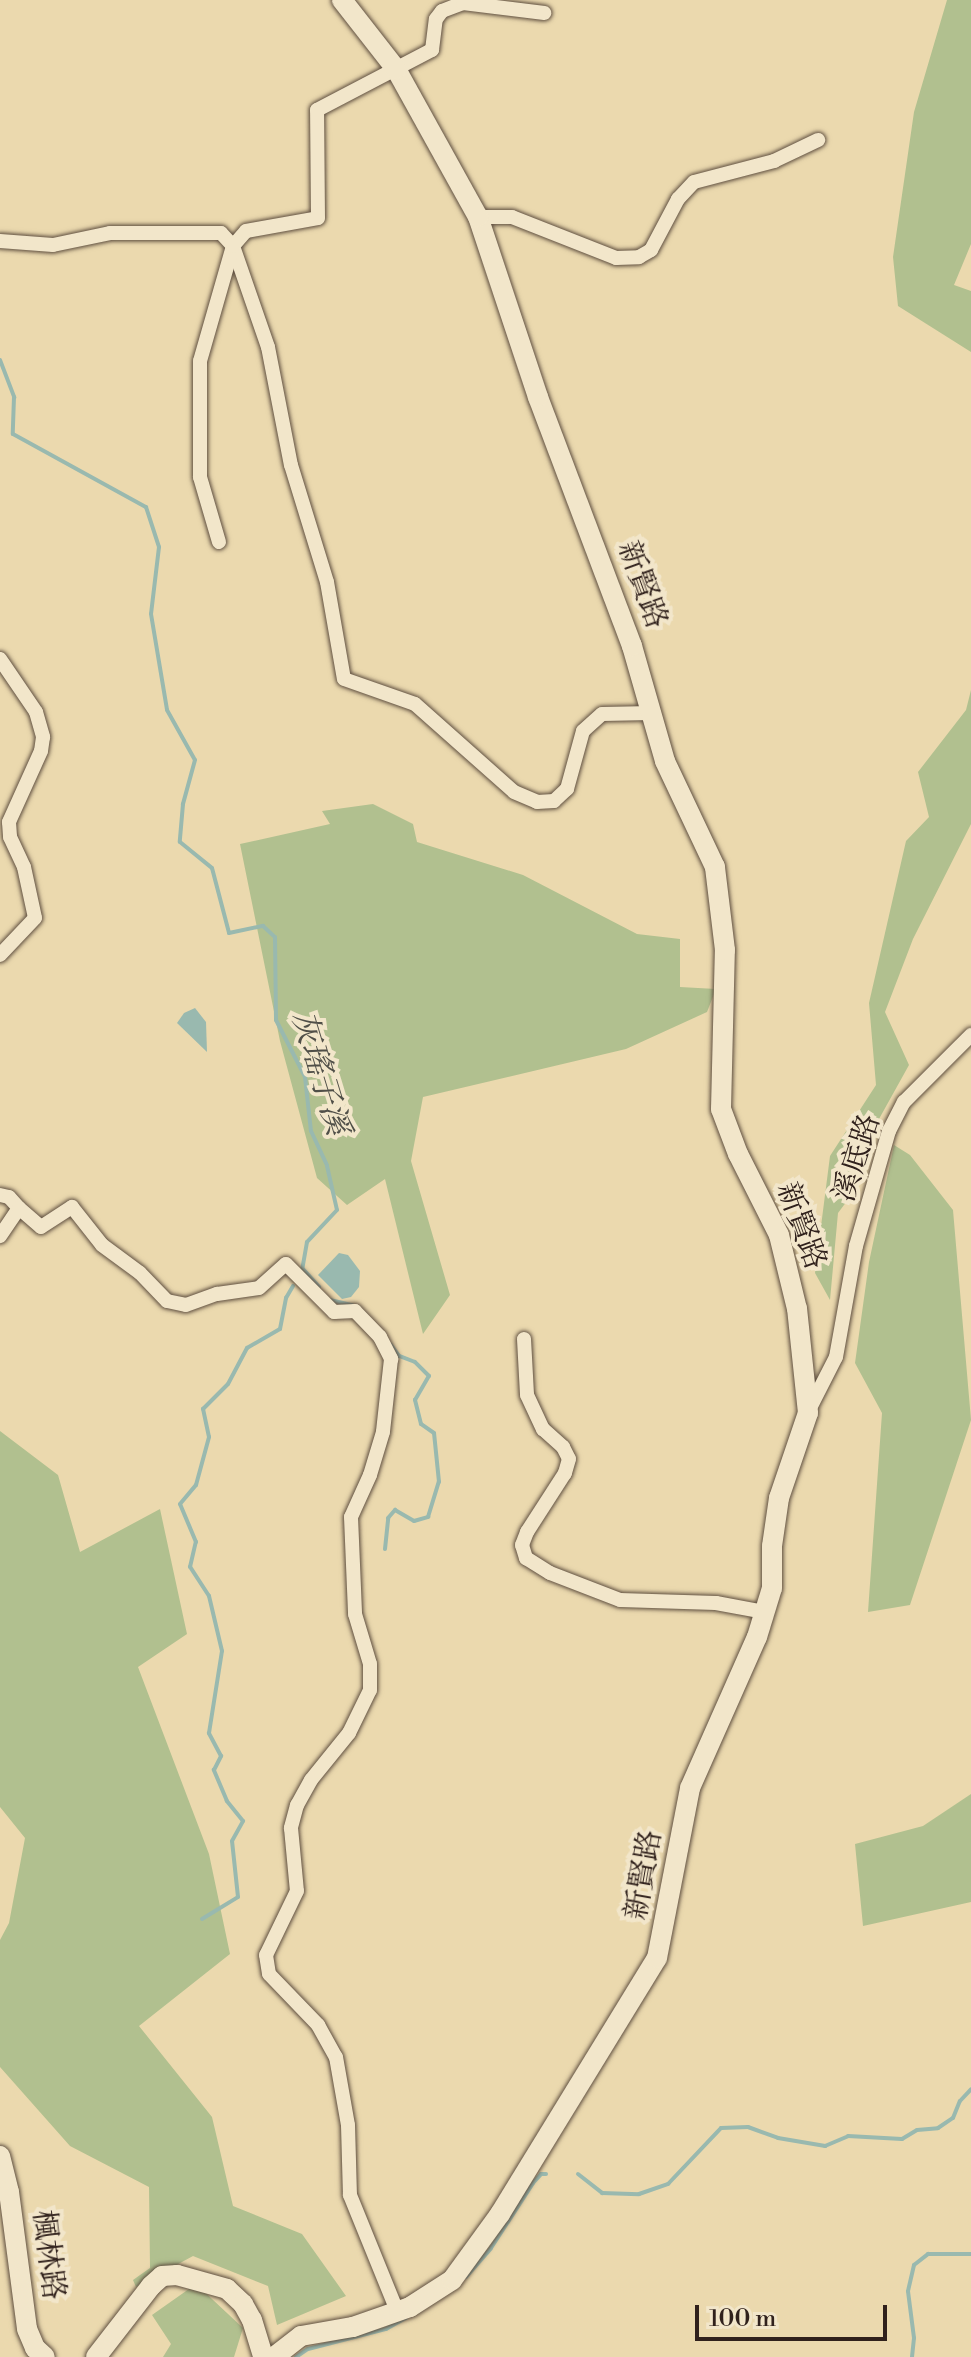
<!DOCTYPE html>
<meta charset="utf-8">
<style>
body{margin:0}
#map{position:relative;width:971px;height:2357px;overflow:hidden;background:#ebd9ae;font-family:"Libre Bodoni","Noto Serif TC",serif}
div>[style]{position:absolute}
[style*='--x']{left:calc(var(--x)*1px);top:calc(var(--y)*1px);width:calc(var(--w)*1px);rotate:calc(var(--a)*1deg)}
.green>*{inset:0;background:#b1c08f}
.water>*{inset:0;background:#99b9af}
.stream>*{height:4px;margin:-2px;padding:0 2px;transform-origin:2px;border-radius:2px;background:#99b9af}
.roads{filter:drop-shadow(0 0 2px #5f4f40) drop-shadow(0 0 2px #5f4f40)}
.street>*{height:14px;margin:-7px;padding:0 7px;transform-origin:7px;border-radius:7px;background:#f2e6ca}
.secondary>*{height:20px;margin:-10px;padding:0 10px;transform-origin:10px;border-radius:10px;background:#f2e6ca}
span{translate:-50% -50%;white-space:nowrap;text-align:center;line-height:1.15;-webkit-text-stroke:8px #f2e6ca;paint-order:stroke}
.street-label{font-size:30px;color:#30211c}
.water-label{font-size:32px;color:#504f48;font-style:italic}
.scale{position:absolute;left:695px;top:2305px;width:192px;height:36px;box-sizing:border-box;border:4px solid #30211c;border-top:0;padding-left:10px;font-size:24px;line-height:28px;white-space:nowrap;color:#30211c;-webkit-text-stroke:6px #f2e6ca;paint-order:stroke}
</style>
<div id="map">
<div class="green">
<div style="clip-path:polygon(947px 0,971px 0,971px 244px,954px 285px,971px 291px,971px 352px,898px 306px,893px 257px,914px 112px)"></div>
<div style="clip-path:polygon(971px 690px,971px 824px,913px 939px,885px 1012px,909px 1065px,854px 1164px,853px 1193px,838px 1213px,830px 1300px,815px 1273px,830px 1156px,876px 1085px,869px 1003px,906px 841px,929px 817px,918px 772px,966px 710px)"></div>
<div style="clip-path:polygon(373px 804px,413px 824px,417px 842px,523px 875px,637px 934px,680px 939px,680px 987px,716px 989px,707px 1012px,626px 1049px,423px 1097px,411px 1161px,450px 1295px,423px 1334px,385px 1179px,347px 1205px,317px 1178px,280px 1041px,240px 844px,330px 824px,322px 811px)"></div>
<div style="clip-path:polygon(894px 1145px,910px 1155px,953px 1210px,971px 1420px,910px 1605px,868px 1612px,882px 1413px,855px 1363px,869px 1262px)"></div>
<div style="clip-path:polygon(0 1431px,58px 1475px,80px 1552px,160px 1509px,187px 1634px,138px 1667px,209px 1854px,230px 1954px,139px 2026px,212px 2117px,233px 2206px,302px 2234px,346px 2296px,277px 2325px,268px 2286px,193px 2256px,136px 2287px,133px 2280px,150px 2268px,149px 2187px,70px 2146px,0 2067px,0 1940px,9px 1923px,25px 1838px,0 1807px)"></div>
<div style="clip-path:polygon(971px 1794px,971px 1902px,863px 1926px,855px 1844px,923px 1826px)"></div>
<div style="clip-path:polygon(196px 2284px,243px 2328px,234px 2357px,163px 2357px,171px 2344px,152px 2315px)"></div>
</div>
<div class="water">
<div style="clip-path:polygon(195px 1008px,206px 1022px,207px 1052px,177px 1023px,184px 1013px)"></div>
<div style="clip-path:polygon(339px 1253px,348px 1255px,360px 1271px,359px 1287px,351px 1297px,342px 1299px,318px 1275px)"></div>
</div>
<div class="stream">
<div style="--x:0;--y:360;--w:40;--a:69"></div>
<div style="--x:14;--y:397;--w:37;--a:92"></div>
<div style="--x:13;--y:434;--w:152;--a:28.8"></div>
<div style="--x:146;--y:507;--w:42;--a:72"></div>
<div style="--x:159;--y:547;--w:67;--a:96.8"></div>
<div style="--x:151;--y:614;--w:97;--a:80.5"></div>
<div style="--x:167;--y:710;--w:57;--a:60.8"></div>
<div style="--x:195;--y:760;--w:46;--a:105.3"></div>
<div style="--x:183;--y:804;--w:38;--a:95"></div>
<div style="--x:180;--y:842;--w:41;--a:39.1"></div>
<div style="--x:212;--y:868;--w:67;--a:75.3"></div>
<div style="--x:229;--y:933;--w:35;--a:-12"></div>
<div style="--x:263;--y:926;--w:16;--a:43"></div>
<div style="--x:275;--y:937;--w:83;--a:89.3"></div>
<div style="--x:276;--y:1020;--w:64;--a:63"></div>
<div style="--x:305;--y:1077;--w:54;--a:83.7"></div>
<div style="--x:311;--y:1131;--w:38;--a:65"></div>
<div style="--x:327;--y:1166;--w:45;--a:77.2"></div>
<div style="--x:337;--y:1210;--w:44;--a:133.2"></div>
<div style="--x:307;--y:1242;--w:28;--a:100"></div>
<div style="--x:303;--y:1269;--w:24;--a:48"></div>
<div style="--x:330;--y:1300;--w:23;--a:13"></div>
<div style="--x:385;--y:1549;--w:31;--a:-84"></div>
<div style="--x:388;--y:1518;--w:11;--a:-49"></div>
<div style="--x:395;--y:1510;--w:22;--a:30"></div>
<div style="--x:414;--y:1521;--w:15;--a:-16"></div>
<div style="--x:428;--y:1517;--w:37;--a:-73"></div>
<div style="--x:439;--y:1482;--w:49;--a:-95.8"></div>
<div style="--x:434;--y:1433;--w:16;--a:-145"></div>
<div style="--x:421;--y:1424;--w:25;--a:-104"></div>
<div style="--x:415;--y:1400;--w:28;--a:-60"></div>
<div style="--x:429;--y:1376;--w:20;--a:-135"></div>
<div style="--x:415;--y:1362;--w:17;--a:-159"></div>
<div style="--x:399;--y:1356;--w:14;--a:-126"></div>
<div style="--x:202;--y:1919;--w:42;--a:-31.4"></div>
<div style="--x:238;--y:1897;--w:56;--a:-96.1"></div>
<div style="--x:232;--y:1841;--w:23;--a:-61"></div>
<div style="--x:243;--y:1821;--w:26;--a:-129"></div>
<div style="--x:227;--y:1801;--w:34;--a:-113"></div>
<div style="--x:214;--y:1770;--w:16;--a:-63"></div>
<div style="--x:221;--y:1756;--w:26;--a:-118"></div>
<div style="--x:209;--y:1733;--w:83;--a:-81"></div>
<div style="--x:222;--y:1651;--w:57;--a:-103.3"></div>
<div style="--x:209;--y:1596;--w:35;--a:-123"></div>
<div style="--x:190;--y:1567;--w:26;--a:-77"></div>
<div style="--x:196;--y:1542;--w:41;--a:-112.8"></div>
<div style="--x:180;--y:1504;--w:25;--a:-50"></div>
<div style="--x:196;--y:1485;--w:50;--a:-74.8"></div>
<div style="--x:209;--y:1437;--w:29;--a:-102"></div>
<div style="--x:203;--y:1409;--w:35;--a:-45"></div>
<div style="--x:228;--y:1384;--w:41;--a:-62.2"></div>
<div style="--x:247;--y:1348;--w:38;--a:-30"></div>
<div style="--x:280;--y:1329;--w:32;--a:-79"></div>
<div style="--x:286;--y:1298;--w:14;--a:-60"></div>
<div style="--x:578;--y:2174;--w:31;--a:38"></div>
<div style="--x:602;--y:2193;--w:37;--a:2"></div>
<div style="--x:639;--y:2194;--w:31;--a:-19"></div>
<div style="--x:668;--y:2184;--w:77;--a:-46.6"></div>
<div style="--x:721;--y:2128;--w:27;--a:-2"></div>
<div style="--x:748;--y:2127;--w:32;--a:20"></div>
<div style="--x:778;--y:2138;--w:48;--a:9.7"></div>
<div style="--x:825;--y:2146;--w:25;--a:-23"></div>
<div style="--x:848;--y:2136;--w:54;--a:3.2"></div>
<div style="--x:902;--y:2139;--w:17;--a:-31"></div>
<div style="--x:917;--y:2130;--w:21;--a:-5"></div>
<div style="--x:938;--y:2128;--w:18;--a:-34"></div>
<div style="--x:953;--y:2118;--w:18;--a:-68"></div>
<div style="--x:960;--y:2101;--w:16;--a:-47"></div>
<div style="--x:466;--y:2277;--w:38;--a:-49"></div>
<div style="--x:491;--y:2248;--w:77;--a:-57.1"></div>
<div style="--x:533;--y:2183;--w:12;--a:-48"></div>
<div style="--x:541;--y:2174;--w:5;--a:0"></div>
<div style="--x:296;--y:2357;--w:14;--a:-34"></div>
<div style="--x:308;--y:2349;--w:81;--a:-14.4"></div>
<div style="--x:386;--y:2329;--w:23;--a:-29"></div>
<div style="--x:912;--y:2357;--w:19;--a:-84"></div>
<div style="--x:914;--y:2338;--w:47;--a:-97.3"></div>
<div style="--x:908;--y:2291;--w:27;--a:-77"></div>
<div style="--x:914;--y:2265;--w:18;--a:-38"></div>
<div style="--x:928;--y:2254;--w:43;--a:0"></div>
</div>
<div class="roads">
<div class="street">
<div style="--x:478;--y:217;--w:34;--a:0"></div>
<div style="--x:512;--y:217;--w:112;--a:21.5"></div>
<div style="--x:616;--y:258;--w:23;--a:-2"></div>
<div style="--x:639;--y:257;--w:14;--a:-30"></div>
<div style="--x:651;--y:250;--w:58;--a:-62.1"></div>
<div style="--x:678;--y:199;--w:23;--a:-47"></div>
<div style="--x:694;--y:182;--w:83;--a:-14.7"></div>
<div style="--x:774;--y:161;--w:49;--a:-25.5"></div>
<div style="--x:0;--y:241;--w:53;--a:4.3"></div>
<div style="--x:53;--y:245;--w:58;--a:-11.9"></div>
<div style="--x:110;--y:233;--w:111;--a:0"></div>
<div style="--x:221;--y:233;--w:18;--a:47"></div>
<div style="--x:233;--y:246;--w:107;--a:70.9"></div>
<div style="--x:268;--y:347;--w:120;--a:79"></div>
<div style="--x:291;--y:465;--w:122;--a:72.9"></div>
<div style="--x:327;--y:582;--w:98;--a:80.1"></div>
<div style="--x:344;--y:679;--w:75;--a:19.4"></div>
<div style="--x:415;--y:704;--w:132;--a:41.6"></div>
<div style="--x:514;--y:792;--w:25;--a:23"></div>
<div style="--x:537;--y:802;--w:17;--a:-3"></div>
<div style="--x:554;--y:801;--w:18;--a:-43"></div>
<div style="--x:567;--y:789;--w:60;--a:-74.6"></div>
<div style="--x:583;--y:731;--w:25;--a:-42"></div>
<div style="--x:602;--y:714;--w:50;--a:-1.1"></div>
<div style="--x:219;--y:542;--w:68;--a:-106.3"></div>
<div style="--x:200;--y:477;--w:116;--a:-90"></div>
<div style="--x:200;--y:361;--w:120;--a:-74"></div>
<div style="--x:233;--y:246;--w:20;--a:-49"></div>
<div style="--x:246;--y:231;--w:73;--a:-10.2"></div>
<div style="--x:318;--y:218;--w:108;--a:-90.5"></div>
<div style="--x:317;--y:110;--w:130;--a:-27.6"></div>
<div style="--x:432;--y:50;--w:31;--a:-83"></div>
<div style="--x:436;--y:19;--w:10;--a:-53"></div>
<div style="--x:442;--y:11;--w:22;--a:-21"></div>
<div style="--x:463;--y:3;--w:82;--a:7"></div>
<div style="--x:0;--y:659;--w:64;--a:55.8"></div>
<div style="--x:36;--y:712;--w:26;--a:74"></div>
<div style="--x:43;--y:737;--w:14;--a:98"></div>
<div style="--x:41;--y:751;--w:78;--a:114.3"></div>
<div style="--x:9;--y:822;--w:15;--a:86"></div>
<div style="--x:10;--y:837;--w:33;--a:65"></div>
<div style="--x:24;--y:867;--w:52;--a:77.8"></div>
<div style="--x:35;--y:918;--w:51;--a:133.4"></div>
<div style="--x:0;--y:1195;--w:9;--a:13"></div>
<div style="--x:9;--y:1197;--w:15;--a:48"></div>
<div style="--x:19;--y:1208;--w:34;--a:124"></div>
<div style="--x:19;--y:1208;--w:29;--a:41"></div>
<div style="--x:41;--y:1227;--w:37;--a:-33"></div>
<div style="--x:72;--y:1207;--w:48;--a:51.7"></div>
<div style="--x:102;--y:1245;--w:47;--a:36.4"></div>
<div style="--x:140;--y:1273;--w:39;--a:46"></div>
<div style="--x:167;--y:1301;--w:19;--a:12"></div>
<div style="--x:186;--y:1305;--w:33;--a:-20"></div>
<div style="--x:217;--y:1294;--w:42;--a:-8.1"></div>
<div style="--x:259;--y:1288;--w:36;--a:-42"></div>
<div style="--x:286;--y:1264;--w:68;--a:45"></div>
<div style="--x:334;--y:1312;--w:21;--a:-3"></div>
<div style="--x:355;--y:1311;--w:36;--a:46"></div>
<div style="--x:380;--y:1337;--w:25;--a:63"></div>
<div style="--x:391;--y:1359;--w:73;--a:96.3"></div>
<div style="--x:383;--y:1432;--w:45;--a:106.8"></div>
<div style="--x:370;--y:1475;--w:46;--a:114.3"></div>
<div style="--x:351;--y:1517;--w:97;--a:87.6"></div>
<div style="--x:355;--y:1614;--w:52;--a:73.3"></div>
<div style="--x:370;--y:1664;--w:26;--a:90"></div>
<div style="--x:370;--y:1690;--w:48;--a:116"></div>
<div style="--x:349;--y:1733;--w:60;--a:129"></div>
<div style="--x:311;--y:1780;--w:29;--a:119"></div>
<div style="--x:297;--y:1805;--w:24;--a:105"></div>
<div style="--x:291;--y:1828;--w:63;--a:84.6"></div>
<div style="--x:297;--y:1891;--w:71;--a:115.8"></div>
<div style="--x:266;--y:1955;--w:19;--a:81"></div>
<div style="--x:269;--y:1974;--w:71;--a:46.1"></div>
<div style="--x:318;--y:2025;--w:37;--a:61"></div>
<div style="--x:336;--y:2057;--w:69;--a:80"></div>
<div style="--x:348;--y:2125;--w:70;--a:88.4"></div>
<div style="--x:350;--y:2195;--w:125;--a:67.9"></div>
<div style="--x:524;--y:1339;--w:56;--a:86.9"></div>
<div style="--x:527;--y:1395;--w:38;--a:65"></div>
<div style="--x:543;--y:1429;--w:27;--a:42"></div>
<div style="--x:563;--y:1447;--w:13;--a:63"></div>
<div style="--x:569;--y:1459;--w:15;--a:106"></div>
<div style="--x:565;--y:1473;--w:70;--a:122.8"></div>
<div style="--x:527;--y:1532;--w:14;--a:111"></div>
<div style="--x:522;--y:1545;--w:14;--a:73"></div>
<div style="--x:526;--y:1558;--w:28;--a:32"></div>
<div style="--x:550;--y:1573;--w:75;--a:21.1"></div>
<div style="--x:620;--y:1600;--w:96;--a:1.8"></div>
<div style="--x:716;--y:1603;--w:50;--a:10.4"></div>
<div style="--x:809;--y:1410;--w:59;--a:-63"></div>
<div style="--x:836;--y:1357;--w:113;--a:-79.8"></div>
<div style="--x:856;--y:1246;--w:120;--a:-74"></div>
<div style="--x:889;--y:1131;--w:33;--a:-63"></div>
<div style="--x:904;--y:1102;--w:95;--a:-45"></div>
</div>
<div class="secondary">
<div style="--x:0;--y:2156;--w:37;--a:76"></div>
<div style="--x:9;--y:2192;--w:138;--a:82.5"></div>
<div style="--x:27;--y:2329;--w:21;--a:67"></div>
<div style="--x:35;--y:2348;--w:13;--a:42"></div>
<div style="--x:96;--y:2357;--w:90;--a:-52.2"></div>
<div style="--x:151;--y:2286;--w:15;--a:-42"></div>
<div style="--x:162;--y:2276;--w:15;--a:-4"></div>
<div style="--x:177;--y:2275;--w:52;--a:15.6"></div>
<div style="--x:227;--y:2289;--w:22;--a:43"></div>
<div style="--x:243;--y:2304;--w:18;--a:61"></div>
<div style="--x:252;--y:2320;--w:39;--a:73"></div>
<div style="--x:274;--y:2357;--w:34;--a:-38"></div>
<div style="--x:301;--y:2336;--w:53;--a:-9.8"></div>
<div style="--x:353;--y:2327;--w:60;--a:-19.3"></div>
<div style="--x:410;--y:2307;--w:50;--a:-32.7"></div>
<div style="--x:452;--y:2280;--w:82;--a:-54"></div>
<div style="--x:500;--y:2214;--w:300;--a:-58.5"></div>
<div style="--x:657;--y:1958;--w:173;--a:-79"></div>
<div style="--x:690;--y:1788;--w:165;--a:-66.1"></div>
<div style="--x:757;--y:1637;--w:51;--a:-73"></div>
<div style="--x:772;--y:1588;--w:42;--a:-90"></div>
<div style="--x:772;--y:1546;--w:49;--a:-81.7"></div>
<div style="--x:779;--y:1498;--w:90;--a:-71.2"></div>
<div style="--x:808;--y:1413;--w:105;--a:-96"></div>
<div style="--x:797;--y:1309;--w:76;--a:-103.7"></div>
<div style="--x:779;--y:1235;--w:91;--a:-116.8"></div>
<div style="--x:738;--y:1154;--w:48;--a:-110.7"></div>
<div style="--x:721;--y:1109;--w:159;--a:-88.6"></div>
<div style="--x:725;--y:950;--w:84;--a:-96.9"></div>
<div style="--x:715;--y:867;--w:117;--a:-115.3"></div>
<div style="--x:665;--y:761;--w:120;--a:-106"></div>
<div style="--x:632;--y:646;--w:266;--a:-110.7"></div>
<div style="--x:538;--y:397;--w:190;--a:-108.4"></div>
<div style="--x:478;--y:217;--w:169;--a:-119"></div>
<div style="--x:396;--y:69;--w:88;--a:-128"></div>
</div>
</div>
<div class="street-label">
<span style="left:642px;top:585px;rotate:70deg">新賢路</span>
<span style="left:857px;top:1158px;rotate:-72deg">溪底路</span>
<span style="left:801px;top:1226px;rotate:70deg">新賢路</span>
<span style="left:644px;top:1875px;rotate:-80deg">新賢路</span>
<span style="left:48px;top:2255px;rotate:83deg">楓林路</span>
</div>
<div class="water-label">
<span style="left:320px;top:1073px;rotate:73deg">灰瑤子溪</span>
</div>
<div class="scale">100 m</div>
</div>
